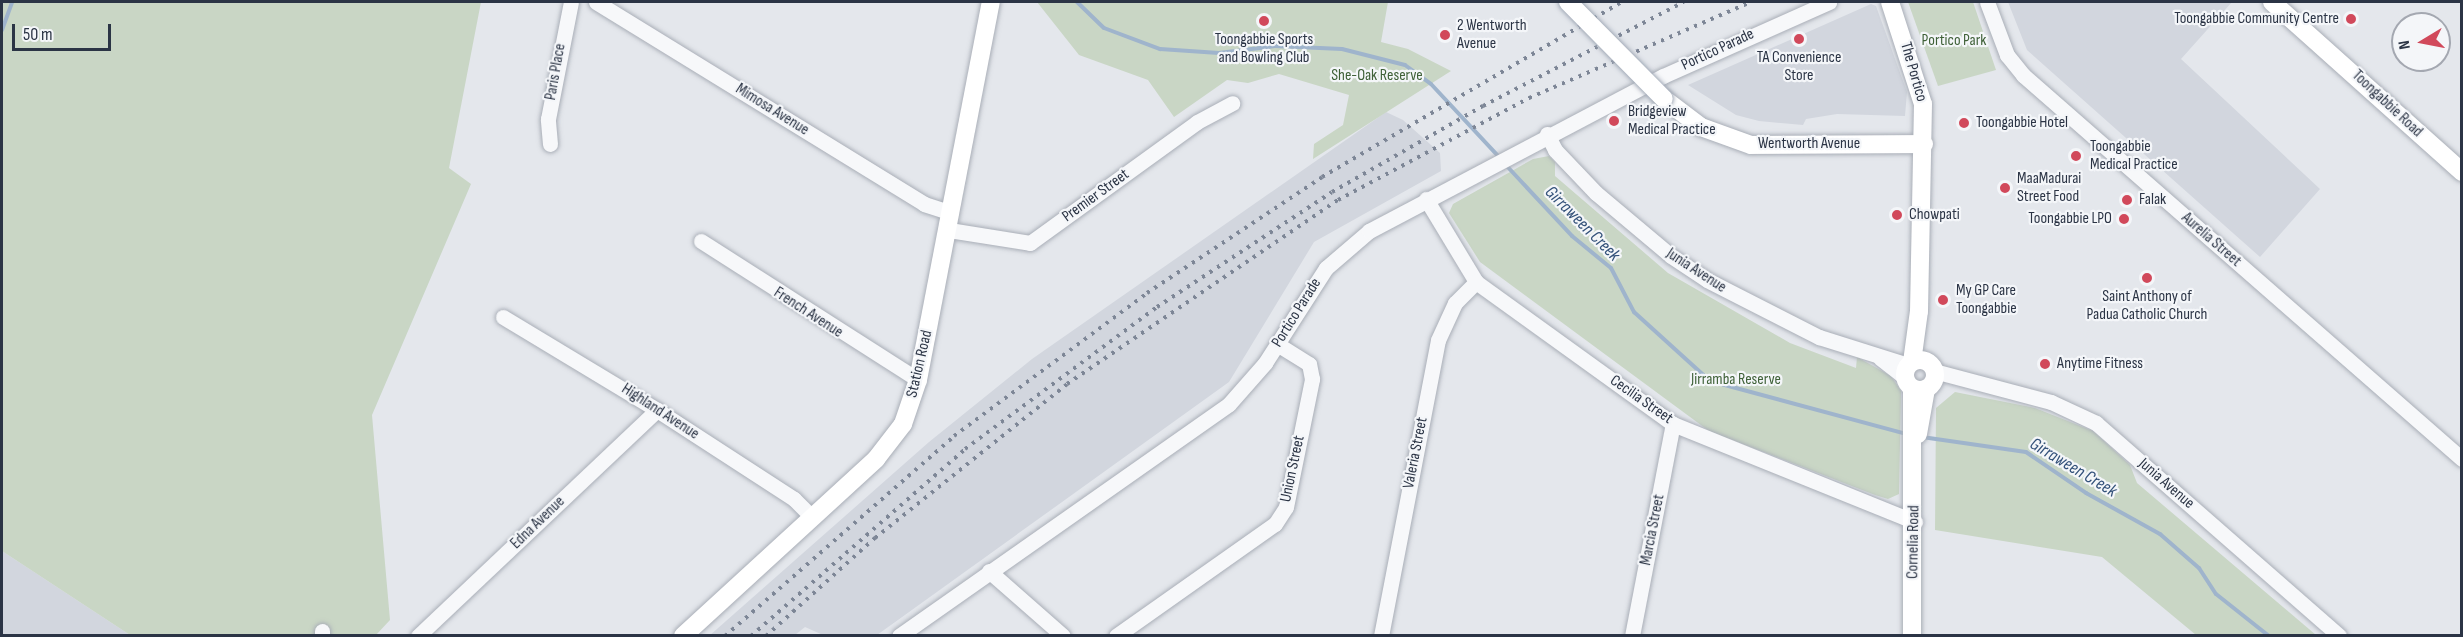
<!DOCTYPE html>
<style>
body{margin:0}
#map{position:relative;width:2463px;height:637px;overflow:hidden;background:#e4e7ec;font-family:"Sofia Sans Condensed",sans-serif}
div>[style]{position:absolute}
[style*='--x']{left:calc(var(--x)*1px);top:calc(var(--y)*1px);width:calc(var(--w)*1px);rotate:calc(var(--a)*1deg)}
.built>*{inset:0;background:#d2d6de}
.green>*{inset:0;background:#c9d6c5}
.stream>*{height:4px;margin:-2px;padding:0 2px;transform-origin:2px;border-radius:2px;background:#9fb4cc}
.roads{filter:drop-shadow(0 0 2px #a9aeb7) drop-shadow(0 0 2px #a9aeb7)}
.minor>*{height:15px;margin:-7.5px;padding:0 7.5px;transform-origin:7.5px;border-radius:7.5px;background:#f7f8fa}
.major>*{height:18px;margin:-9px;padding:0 9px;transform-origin:9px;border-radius:9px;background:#fff}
.major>.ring{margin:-9px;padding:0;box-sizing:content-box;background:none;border:18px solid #fff;border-radius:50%}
.rail>*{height:4px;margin-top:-2px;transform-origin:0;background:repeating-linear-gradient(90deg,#7d8696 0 3px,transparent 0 9px)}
.bridges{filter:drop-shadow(0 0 2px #a3abb8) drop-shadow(0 0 2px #a3abb8)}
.major-bridge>*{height:18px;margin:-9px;padding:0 9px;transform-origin:9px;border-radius:9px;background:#fff}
.dots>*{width:16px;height:16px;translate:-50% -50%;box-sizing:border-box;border:3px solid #f4f6f9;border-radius:50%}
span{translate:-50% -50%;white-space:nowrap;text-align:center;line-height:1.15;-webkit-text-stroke:4.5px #f4f6f9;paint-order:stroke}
.poi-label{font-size:16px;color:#2b3445}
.right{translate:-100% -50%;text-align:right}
.left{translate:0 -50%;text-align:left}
.park-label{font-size:16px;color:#3f6138}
.street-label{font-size:16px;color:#2b3445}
.water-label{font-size:18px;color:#34527a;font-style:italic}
.frame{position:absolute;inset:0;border:3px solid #2b3445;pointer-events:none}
.north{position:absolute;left:2391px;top:12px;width:60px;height:60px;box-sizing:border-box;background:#f4f6f9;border:2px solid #a4a8b1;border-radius:50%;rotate:260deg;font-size:16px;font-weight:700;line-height:24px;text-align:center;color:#2b3445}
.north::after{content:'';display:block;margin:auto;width:21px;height:27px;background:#d1495b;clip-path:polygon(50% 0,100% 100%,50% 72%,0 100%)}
.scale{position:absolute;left:12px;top:24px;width:99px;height:27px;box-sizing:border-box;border:3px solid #2b3445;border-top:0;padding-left:8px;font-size:18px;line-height:21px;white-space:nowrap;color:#2b3445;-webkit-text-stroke:4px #f4f6f9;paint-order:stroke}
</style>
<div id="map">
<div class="built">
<div style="clip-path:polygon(2008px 2px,2232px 2px,2181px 59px,2320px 189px,2260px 257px,2027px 50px)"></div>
<div style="clip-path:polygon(1871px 4px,1876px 6px,1907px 92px,1905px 116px,1837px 114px,1806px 119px,1803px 125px,1759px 121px,1736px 115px,1688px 85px)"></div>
<div style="clip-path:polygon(1386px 112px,1403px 120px,1440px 153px,1441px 171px,1314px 242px,1229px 382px,877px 635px,823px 635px,805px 627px,795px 635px,709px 636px,929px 442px,1032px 359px)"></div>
<div style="clip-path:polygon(2px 551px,130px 635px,2px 635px)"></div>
</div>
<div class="green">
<div style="clip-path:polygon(2px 2px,481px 2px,449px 168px,471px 184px,372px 415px,390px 620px,376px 635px,130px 635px,2px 551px)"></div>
<div style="clip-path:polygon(1037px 2px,1388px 2px,1381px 42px,1408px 49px,1451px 71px,1313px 159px,1314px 144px,1343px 125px,1349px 95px,1279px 74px,1248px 83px,1227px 80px,1174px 117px,1148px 80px,1079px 55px)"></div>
<div style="clip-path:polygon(1908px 2px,1973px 2px,1996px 70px,1938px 86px)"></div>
<div style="clip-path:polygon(1549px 156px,1555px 162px,1555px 176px,1668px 273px,1790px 343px,1856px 368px,1857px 357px,1891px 376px,1901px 391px,1899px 494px,1888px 499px,1875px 495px,1709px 431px,1480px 262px,1449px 213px,1453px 204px,1533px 159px)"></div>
<div style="clip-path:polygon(1955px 392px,2035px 408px,2093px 431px,2130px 465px,2137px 483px,2316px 635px,2196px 635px,2102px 557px,1935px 530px,1936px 408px)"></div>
</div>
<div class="stream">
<div style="--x:1077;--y:2;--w:37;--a:44"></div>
<div style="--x:1104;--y:28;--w:60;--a:20.6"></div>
<div style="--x:1160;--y:49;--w:59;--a:3.9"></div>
<div style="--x:1219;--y:53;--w:56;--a:-7.1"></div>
<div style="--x:1275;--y:46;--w:67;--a:2.6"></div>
<div style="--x:1342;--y:49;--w:65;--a:14.3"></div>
<div style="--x:1405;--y:65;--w:32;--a:36"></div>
<div style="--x:1431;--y:84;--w:100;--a:47"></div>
<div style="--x:2;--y:30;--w:30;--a:-70"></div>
<div style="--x:1504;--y:163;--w:100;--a:47"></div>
<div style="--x:1572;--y:236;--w:50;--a:39.4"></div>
<div style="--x:1611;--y:268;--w:50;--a:62.4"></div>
<div style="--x:1634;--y:312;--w:103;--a:42.2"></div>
<div style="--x:1710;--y:381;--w:203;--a:15.1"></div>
<div style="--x:1922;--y:437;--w:105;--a:8.2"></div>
<div style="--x:2026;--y:452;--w:73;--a:34.3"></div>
<div style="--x:2086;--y:493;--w:85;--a:29"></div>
<div style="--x:2160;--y:534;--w:52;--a:41.1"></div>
<div style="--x:2199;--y:568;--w:31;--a:57"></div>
<div style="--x:2216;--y:594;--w:68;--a:38.4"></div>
</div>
<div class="roads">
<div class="minor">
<div style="--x:596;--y:2;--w:385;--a:31.6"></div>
<div style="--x:924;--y:204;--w:28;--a:18"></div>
<div style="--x:1987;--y:2;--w:57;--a:69.3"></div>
<div style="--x:2007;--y:55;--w:26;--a:51"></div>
<div style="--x:2023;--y:75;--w:583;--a:41.18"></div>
<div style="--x:1547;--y:134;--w:18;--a:63"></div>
<div style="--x:1555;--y:150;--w:59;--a:46.4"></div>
<div style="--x:1596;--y:193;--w:98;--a:40"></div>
<div style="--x:1671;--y:256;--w:43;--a:33.7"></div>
<div style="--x:1707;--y:280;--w:126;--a:27"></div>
<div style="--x:1819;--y:337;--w:93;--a:17.5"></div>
<div style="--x:550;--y:144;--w:25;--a:-95"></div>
<div style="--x:548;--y:119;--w:119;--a:-78.9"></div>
<div style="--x:1426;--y:199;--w:97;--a:58.9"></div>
<div style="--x:1476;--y:282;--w:243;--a:35.8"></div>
<div style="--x:1673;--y:424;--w:261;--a:22"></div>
<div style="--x:949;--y:230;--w:82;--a:9.1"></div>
<div style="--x:1030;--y:243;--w:206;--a:-35.9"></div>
<div style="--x:1197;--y:122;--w:40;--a:-28"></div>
<div style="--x:701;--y:241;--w:258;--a:32.6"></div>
<div style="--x:503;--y:317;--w:180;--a:31.1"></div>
<div style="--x:657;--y:410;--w:163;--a:33"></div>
<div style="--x:794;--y:499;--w:24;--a:45"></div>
<div style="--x:1880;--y:358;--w:31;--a:38"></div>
<div style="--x:1934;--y:371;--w:121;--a:14.8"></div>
<div style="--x:2051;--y:402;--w:50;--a:25"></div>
<div style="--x:2096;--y:423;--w:323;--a:41.2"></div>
<div style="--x:989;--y:571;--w:98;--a:41.3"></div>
<div style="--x:322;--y:631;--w:5;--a:90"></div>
<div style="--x:418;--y:636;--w:329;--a:-43.4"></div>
<div style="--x:899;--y:636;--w:403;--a:-35.1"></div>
<div style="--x:1229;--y:404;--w:55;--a:-48.7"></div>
<div style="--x:1265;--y:363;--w:113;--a:-57.3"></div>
<div style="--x:1326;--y:268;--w:57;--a:-40.7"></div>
<div style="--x:1369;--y:231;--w:332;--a:-27.8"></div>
<div style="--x:1663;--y:76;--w:182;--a:-24"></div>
<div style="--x:1116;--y:636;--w:194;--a:-35.2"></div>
<div style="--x:1275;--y:524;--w:20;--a:-57"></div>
<div style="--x:1286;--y:507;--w:131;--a:-78.5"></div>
<div style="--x:1312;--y:379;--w:15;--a:-101"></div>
<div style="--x:1309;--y:364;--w:38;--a:-148"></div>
<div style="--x:1381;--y:636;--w:301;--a:-79.1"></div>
<div style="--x:1438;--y:340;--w:41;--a:-65.3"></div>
<div style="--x:1455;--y:303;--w:30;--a:-45"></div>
<div style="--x:1632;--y:636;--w:216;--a:-79.1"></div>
</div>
<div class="major">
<div style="--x:1890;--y:2;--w:107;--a:72.1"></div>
<div style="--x:1923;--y:104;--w:207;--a:91.1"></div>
<div style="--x:1919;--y:311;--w:51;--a:97.8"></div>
<div style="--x:2272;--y:2;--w:255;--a:41.8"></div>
<div style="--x:1664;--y:99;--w:46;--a:37.1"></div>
<div style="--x:1701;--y:127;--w:53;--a:19.8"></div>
<div style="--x:1751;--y:145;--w:173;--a:-0.3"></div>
<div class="ring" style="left:1905px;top:360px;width:12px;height:12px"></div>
<div style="--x:1918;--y:434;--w:46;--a:-79.9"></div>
<div style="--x:683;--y:636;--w:262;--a:-42.5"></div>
<div style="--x:876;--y:459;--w:44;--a:-52.4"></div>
<div style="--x:903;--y:424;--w:46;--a:-71.2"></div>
<div style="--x:918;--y:380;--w:385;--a:-79.1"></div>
<div style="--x:1912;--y:636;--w:247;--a:-90"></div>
</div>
</div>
<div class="rail">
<div style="--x:725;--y:636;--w:304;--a:-41.1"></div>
<div style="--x:954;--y:436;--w:240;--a:-36.5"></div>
<div style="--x:1147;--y:293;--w:210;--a:-33.5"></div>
<div style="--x:1322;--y:177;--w:347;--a:-30.3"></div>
<div style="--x:751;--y:636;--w:284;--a:-41.1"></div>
<div style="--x:965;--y:449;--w:239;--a:-36.5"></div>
<div style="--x:1157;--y:307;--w:209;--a:-33.3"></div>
<div style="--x:1332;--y:192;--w:174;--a:-29.7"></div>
<div style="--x:1483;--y:106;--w:226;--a:-27.4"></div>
<div style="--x:766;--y:636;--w:147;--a:-42"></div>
<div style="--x:875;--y:538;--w:246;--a:-38.7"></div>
<div style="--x:1067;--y:384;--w:328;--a:-34.2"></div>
<div style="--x:1338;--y:200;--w:217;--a:-28.1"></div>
<div style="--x:1529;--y:98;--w:242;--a:-23.4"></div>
</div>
<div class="bridges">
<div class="major-bridge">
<div style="--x:1568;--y:2;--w:136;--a:45.3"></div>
</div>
</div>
<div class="dots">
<div style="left:2351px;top:19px;background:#d1495b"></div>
<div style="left:1264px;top:21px;background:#d1495b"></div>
<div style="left:1445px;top:35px;background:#d1495b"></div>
<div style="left:1799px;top:39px;background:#d1495b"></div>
<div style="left:1614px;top:121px;background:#d1495b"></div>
<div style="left:1964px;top:123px;background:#d1495b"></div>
<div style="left:2076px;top:156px;background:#d1495b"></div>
<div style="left:2005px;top:188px;background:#d1495b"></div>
<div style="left:2127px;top:200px;background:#d1495b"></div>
<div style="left:1897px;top:215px;background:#d1495b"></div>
<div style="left:2124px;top:219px;background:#d1495b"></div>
<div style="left:2147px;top:278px;background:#d1495b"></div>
<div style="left:1943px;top:300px;background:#d1495b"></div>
<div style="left:2045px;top:364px;background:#d1495b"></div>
</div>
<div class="poi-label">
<span class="right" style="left:2339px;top:19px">Toongabbie Community Centre</span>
<span class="left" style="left:1457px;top:35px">2 Wentworth<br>Avenue</span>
<span style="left:1264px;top:49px">Toongabbie Sports<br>and Bowling Club</span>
<span style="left:1799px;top:67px">TA Convenience<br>Store</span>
<span class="left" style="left:1628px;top:121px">Bridgeview<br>Medical Practice</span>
<span class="left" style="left:1976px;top:123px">Toongabbie Hotel</span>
<span class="left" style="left:2090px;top:156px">Toongabbie<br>Medical Practice</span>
<span class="left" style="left:2017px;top:188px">MaaMadurai<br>Street Food</span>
<span class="left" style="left:2139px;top:200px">Falak</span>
<span class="left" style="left:1909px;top:215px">Chowpati</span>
<span class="right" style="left:2112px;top:219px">Toongabbie LPO</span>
<span class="left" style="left:1956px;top:300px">My GP Care<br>Toongabbie</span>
<span style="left:2147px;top:306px">Saint Anthony of<br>Padua Catholic Church</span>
<span class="left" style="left:2057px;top:364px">Anytime Fitness</span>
</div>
<div class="park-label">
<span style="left:1954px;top:41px">Portico Park</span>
<span style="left:1377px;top:76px">She-Oak Reserve</span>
<span style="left:1736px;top:380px">Jirramba Reserve</span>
</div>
<div class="street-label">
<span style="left:1718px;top:50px;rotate:-25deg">Portico Parade</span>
<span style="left:556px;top:72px;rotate:-80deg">Paris Place</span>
<span style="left:1913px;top:72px;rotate:74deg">The Portico</span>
<span style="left:2387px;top:104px;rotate:43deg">Toongabbie Road</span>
<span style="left:772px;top:110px;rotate:32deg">Mimosa Avenue</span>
<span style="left:1809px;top:144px">Wentworth Avenue</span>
<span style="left:1096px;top:196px;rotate:-36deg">Premier Street</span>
<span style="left:2211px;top:240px;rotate:41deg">Aurelia Street</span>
<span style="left:1696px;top:271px;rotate:33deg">Junia Avenue</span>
<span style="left:808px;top:313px;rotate:33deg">French Avenue</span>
<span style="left:1297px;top:313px;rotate:-58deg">Portico Parade</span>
<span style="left:920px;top:364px;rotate:-77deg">Station Road</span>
<span style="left:1641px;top:400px;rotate:35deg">Cecilia Street</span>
<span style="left:660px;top:412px;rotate:33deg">Highland Avenue</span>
<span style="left:1416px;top:453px;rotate:-79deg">Valeria Street</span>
<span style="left:1293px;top:469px;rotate:-78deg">Union Street</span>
<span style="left:2166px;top:484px;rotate:41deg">Junia Avenue</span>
<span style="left:538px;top:523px;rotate:-44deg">Edna Avenue</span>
<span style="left:1653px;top:530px;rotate:-79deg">Marcia Street</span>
<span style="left:1914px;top:542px;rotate:-89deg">Cornelia Road</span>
</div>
<div class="water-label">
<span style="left:1582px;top:224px;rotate:45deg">Girraween Creek</span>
<span style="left:2073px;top:468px;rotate:31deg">Girraween Creek</span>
</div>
<div class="frame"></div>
<div class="north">N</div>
<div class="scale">50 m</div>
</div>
